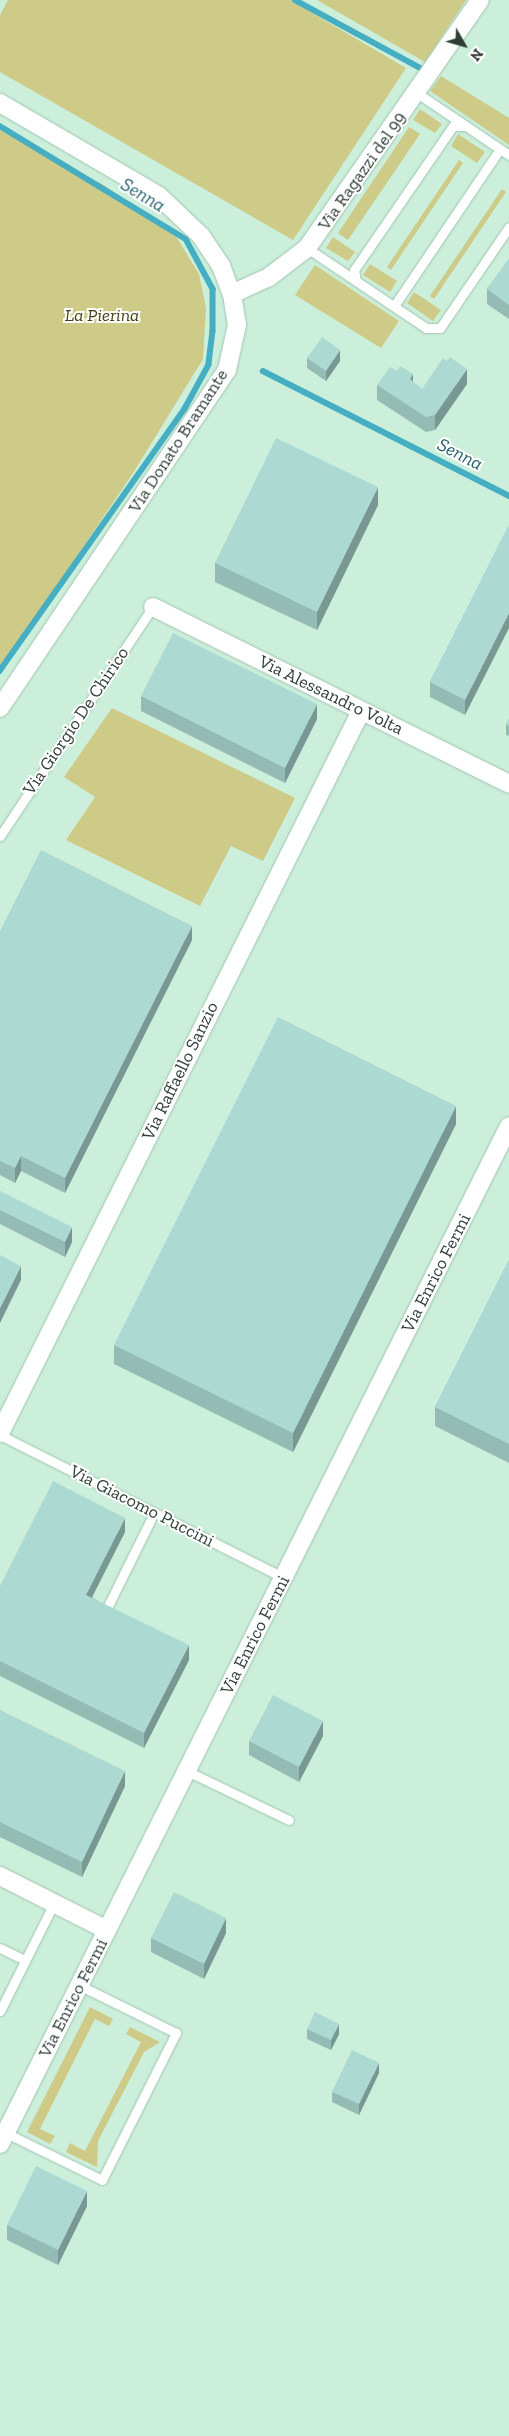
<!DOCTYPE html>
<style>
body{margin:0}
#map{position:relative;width:509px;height:2436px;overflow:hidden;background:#cbefda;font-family:"Zilla Slab",serif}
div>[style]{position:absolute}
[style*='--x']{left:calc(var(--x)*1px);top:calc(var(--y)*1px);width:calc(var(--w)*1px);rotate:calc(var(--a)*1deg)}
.green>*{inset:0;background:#cecb88}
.stream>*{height:5.5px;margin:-2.75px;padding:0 2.75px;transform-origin:2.75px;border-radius:2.75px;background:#45aec2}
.roads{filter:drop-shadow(0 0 1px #a1c4b0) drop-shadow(0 0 1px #a1c4b0)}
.service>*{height:9px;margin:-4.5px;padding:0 4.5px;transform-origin:4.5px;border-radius:4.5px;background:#fff}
.minor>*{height:18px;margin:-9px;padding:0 9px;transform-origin:9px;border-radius:9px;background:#fff}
.wall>*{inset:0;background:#95bbb5}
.shaded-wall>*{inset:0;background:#799894}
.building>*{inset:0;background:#add9d3}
span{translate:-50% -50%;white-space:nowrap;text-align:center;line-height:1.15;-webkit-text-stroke:4px #fff;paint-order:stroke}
.street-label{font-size:18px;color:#2f3e35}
.park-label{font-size:18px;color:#434016;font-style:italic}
.water-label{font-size:19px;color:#27606b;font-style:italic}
.north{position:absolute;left:439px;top:20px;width:50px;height:50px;-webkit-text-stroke:4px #fff;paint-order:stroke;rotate:128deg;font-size:14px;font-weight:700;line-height:20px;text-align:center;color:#2f3e35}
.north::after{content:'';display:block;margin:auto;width:18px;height:22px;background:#2f3e35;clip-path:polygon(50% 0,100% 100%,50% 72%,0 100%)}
</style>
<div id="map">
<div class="green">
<div style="clip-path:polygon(8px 0,290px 0,406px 68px,293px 240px,0 72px,0 15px)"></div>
<div style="clip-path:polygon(317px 0,466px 0,425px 62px)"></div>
<div style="clip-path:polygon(441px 76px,509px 118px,509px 145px,430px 91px)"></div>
<div style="clip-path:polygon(420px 109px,442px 124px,435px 133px,413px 120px)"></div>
<div style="clip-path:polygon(409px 127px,420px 134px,348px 240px,338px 233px)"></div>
<div style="clip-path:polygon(0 130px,102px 184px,174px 233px,199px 274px,206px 308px,203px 359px,135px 470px,0 671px)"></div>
<div style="clip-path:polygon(458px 134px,485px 152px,477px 163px,451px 146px)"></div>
<div style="clip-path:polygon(459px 160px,463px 163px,391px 270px,387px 267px)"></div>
<div style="clip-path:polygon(502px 189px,506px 192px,434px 299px,430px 296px)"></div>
<div style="clip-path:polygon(333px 237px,355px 252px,348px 261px,326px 248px)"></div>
<div style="clip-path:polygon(370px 264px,397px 281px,390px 292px,363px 275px)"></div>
<div style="clip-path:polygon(315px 265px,399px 321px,381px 348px,295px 295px)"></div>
<div style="clip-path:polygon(414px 292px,441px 310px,433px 321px,407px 303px)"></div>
<div style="clip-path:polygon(112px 708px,295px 798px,263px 861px,231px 846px,200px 906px,66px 840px,95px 797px,64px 777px)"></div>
<div style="clip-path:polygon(90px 2007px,113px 2019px,109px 2026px,95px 2019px,40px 2129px,55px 2136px,50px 2144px,27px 2132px)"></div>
<div style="clip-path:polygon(130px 2027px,160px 2042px,144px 2052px,98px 2141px,97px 2167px,66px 2152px,70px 2143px,85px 2151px,141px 2042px,126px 2034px)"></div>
</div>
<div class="stream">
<div style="--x:295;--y:0;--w:142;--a:28.5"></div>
<div style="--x:0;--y:126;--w:218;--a:31.3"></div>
<div style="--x:186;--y:239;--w:57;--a:61.6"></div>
<div style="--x:213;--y:289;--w:42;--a:90"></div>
<div style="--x:213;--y:331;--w:34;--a:97"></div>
<div style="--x:209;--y:365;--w:50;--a:118.6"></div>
<div style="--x:185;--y:409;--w:321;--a:125.2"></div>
<div style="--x:263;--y:371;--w:276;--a:26.9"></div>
</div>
<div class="roads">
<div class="service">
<div style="--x:417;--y:93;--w:111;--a:34"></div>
<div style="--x:307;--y:248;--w:143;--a:33.9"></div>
<div style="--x:426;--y:328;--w:14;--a:0"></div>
<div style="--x:440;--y:328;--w:122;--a:-55.7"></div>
<div style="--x:356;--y:281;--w:11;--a:-100"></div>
<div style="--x:354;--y:270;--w:175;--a:-55.5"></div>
<div style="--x:453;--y:126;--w:12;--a:0"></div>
<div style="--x:394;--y:306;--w:189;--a:-56"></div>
<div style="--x:0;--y:836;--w:275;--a:-56.3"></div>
<div style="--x:0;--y:1435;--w:318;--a:26.7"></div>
<div style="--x:105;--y:1612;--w:110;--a:-63.7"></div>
<div style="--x:187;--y:1771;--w:113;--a:25.7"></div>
<div style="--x:0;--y:1948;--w:28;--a:26"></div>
<div style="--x:0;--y:2011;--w:121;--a:-63.4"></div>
<div style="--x:6;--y:2133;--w:107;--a:26.1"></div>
<div style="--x:102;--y:2180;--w:165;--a:-63.3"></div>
<div style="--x:176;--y:2033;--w:108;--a:-153.7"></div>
</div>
<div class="minor">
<div style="--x:0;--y:103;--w:184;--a:30.3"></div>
<div style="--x:159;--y:196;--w:58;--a:43.6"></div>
<div style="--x:201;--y:236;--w:36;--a:56"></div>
<div style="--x:221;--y:266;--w:30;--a:69"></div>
<div style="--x:232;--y:294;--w:31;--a:81"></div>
<div style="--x:237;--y:325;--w:46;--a:102.5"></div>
<div style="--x:227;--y:370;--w:407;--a:123.9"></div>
<div style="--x:232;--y:294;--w:41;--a:-24.7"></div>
<div style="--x:269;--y:277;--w:48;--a:-37.3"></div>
<div style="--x:307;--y:248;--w:302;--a:-55.1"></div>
<div style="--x:153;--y:607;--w:398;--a:26.4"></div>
<div style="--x:0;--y:1433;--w:807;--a:-63.43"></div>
<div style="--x:0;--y:1876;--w:120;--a:26.8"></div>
<div style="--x:0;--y:2144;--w:1138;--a:-63.43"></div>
</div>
</div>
<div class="wall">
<div style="clip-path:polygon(509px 259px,509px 319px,487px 304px,487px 289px)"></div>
<div style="clip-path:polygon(307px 358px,340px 361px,326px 381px,307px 368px)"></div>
<div style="clip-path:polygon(413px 382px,422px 389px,467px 384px,435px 430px,426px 432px,377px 400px,377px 385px)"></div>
<div style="clip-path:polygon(378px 505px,317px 630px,215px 582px,215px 563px)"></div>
<div style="clip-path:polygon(509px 525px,465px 715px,430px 697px,430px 682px)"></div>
<div style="clip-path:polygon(141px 696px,317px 719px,285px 783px,141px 711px)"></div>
<div style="clip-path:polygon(509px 719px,509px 736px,506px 735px,506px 724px)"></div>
<div style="clip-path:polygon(0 931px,192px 940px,65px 1193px,21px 1171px,15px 1183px,0 1175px)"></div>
<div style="clip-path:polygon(456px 1124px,293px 1452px,114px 1364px,114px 1345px)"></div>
<div style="clip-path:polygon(0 1191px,72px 1242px,65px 1257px,0 1224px)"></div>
<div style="clip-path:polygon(509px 1260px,509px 1463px,435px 1426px,435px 1407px)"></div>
<div style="clip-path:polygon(125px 1532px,92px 1597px,189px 1660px,144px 1748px,0 1676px,0 1586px)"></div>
<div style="clip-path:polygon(0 1710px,125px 1786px,82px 1877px,0 1837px)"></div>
<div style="clip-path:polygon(323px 1736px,299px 1782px,249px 1755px,249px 1741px)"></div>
<div style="clip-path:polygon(226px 1933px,204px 1979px,151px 1952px,151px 1938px)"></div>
<div style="clip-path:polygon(307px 2029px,339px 2034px,331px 2050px,307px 2039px)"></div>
<div style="clip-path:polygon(379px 2073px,359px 2115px,332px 2102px,332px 2092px)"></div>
<div style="clip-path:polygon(87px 2206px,58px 2265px,7px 2240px,7px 2225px)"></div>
</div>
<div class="shaded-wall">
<div style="clip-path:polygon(340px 350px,340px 361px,326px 381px,326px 371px)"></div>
<div style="clip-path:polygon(467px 369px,467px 384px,435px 430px,435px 415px)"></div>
<div style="clip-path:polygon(413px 374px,413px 389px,410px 379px)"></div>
<div style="clip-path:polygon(378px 487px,378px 505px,317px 630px,317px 612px)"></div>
<div style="clip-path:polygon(509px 613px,509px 628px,465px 715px,465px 700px)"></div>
<div style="clip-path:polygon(317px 704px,317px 719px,285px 783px,285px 768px)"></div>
<div style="clip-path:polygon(192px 926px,192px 940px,65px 1193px,65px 1178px)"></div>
<div style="clip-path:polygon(456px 1106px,456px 1124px,293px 1452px,293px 1433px)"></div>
<div style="clip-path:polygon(21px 1156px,21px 1171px,15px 1183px,15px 1168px)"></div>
<div style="clip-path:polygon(72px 1227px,72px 1242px,65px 1257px,65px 1242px)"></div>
<div style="clip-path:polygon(21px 1266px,21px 1280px,0 1323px,0 1308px)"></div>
<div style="clip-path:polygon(125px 1518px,125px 1532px,86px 1609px,86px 1595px)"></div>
<div style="clip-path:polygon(189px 1645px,189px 1660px,144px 1748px,144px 1733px)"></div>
<div style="clip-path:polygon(323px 1721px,323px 1736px,299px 1782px,299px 1767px)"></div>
<div style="clip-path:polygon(125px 1771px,125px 1786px,82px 1877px,82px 1862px)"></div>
<div style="clip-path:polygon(226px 1918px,226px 1933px,204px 1979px,204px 1964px)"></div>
<div style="clip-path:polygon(339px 2024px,339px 2034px,331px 2050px,331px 2040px)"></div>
<div style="clip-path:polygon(379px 2063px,379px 2073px,359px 2115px,359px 2104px)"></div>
<div style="clip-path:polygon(87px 2191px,87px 2206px,58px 2265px,58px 2250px)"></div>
</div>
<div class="building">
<div style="clip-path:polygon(509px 259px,509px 305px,487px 289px)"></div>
<div style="clip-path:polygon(322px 337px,340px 350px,326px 371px,307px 358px)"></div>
<div style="clip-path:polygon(450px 357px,467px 369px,435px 415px,426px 417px,377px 385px,390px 367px,397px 371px,400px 366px,413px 374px,410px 379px,422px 389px,443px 358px,447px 361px)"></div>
<div style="clip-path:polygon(276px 438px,378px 487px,317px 612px,215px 563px)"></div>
<div style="clip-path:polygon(509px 525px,509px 613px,465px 700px,430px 682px)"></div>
<div style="clip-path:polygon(173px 633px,317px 704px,285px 768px,141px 696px)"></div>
<div style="clip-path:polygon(509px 719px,509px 726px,506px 724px)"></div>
<div style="clip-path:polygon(41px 850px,192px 926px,65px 1178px,21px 1156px,15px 1168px,0 1161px,0 931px)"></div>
<div style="clip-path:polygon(278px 1017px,456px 1106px,293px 1433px,114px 1345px)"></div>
<div style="clip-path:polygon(0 1191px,72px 1227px,65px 1242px,0 1210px)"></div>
<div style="clip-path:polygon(0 1255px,21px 1266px,0 1308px)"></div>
<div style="clip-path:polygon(509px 1260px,509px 1444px,435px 1407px)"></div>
<div style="clip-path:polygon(53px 1481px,125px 1518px,86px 1595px,189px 1645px,144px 1733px,0 1661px,0 1586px)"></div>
<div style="clip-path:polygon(273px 1695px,323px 1721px,299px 1767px,249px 1741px)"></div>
<div style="clip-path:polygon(0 1710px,125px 1771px,82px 1862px,0 1822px)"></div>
<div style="clip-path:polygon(174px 1892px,226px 1918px,204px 1964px,151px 1938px)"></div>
<div style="clip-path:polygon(315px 2012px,339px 2024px,331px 2040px,307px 2029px)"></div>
<div style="clip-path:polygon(352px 2050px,379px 2063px,359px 2104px,332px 2092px)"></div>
<div style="clip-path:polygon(36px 2166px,87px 2191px,58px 2250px,7px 2225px)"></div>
</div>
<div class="street-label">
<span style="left:362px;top:171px;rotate:-55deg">Via Ragazzi del 99</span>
<span style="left:178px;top:441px;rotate:-57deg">Via Donato Bramante</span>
<span style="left:331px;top:695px;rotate:26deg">Via Alessandro Volta</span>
<span style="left:76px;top:721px;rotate:-56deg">Via Giorgio De Chirico</span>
<span style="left:180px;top:1071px;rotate:-64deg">Via Raffaello Sanzio</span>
<span style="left:436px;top:1273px;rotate:-63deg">Via Enrico Fermi</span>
<span style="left:142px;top:1506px;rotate:27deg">Via Giacomo Puccini</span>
<span style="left:255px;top:1635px;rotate:-63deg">Via Enrico Fermi</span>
<span style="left:73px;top:1998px;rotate:-63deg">Via Enrico Fermi</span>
</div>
<div class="park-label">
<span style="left:102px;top:315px">La Pierina</span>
</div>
<div class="water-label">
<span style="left:143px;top:195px;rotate:31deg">Senna</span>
<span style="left:460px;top:454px;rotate:27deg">Senna</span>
</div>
<div class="north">N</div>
</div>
